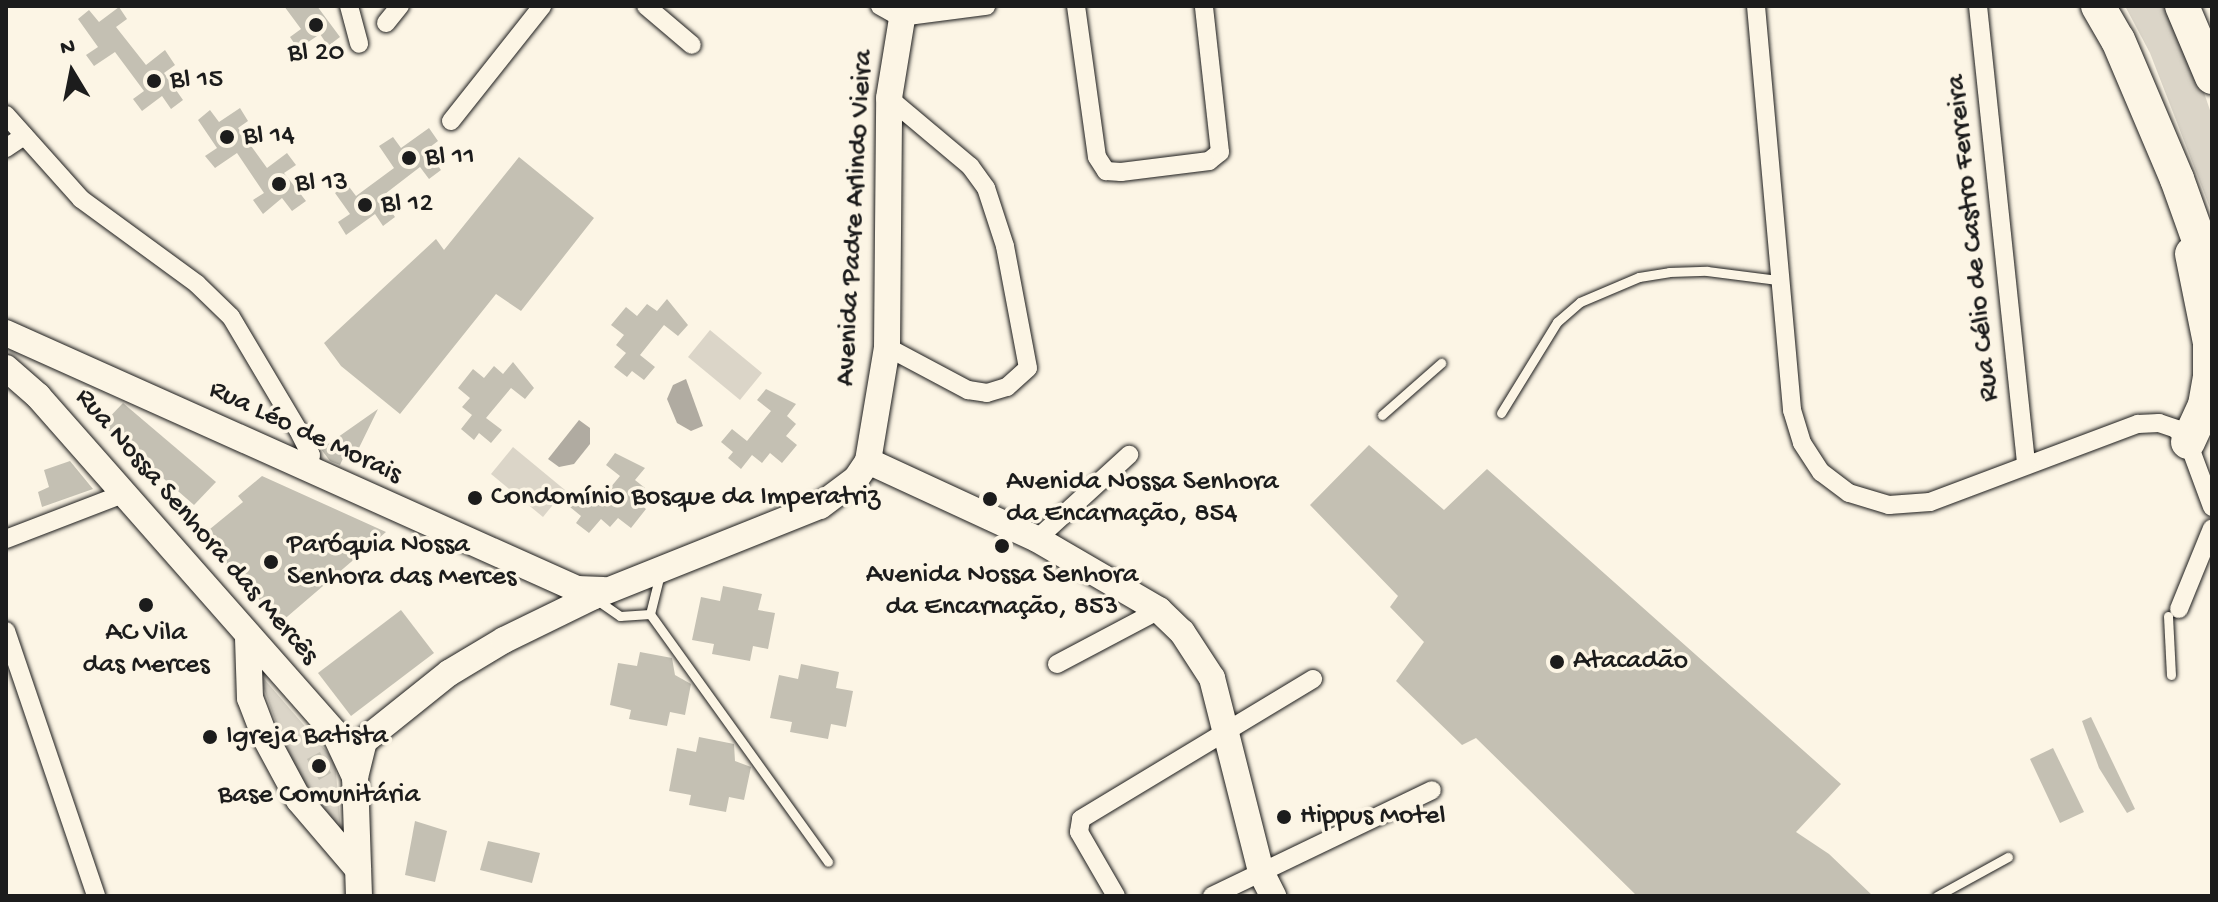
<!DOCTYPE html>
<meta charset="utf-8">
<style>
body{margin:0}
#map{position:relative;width:2218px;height:902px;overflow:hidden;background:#fcf5e5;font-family:"Gochi Hand",sans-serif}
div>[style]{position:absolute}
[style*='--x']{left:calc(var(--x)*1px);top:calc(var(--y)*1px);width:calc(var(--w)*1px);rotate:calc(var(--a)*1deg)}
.green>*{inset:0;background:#dbd5c8}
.water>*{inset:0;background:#b0aba1}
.building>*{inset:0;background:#c4c0b3}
.roads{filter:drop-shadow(0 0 2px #1c1c1c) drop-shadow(0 0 2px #1c1c1c)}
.lane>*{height:9px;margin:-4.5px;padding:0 4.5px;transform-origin:4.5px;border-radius:4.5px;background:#fcf5e5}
.street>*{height:18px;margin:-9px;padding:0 9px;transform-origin:9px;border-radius:9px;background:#fcf5e5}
.secondary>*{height:26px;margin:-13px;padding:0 13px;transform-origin:13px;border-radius:13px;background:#fcf5e5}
.highway>*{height:34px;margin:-17px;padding:0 17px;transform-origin:17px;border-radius:17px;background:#fcf5e5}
.dots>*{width:22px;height:22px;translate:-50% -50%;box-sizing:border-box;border:4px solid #fcf5e5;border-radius:50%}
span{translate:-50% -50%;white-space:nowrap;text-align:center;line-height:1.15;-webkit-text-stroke:7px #fcf5e5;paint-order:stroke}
.poi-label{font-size:28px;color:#1c1c1c}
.left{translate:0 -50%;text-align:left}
.street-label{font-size:28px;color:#1c1c1c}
.frame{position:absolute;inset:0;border:8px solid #1c1c1c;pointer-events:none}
.north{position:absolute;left:32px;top:32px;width:80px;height:80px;-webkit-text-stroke:6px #fcf5e5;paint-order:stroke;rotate:350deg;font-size:22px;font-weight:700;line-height:32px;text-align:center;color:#1c1c1c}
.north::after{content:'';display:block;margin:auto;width:28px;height:36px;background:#1c1c1c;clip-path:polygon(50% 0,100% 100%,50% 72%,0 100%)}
</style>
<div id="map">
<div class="green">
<div style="clip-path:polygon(2125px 6px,2164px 6px,2200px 81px,2212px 116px,2212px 213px,2150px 53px)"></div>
<div style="clip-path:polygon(710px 330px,762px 373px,740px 400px,688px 357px)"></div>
<div style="clip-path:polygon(513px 447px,565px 490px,543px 517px,491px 474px)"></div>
<div style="clip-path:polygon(258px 672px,335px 761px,341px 831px,314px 804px,287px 753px)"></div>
</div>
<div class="water">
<div style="clip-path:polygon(686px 379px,703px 426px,691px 431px,677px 423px,667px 399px,673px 385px)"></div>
<div style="clip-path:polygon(579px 420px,590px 428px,590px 444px,574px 464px,559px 467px,548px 459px)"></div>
</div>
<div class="building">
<div style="clip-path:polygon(284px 6px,317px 6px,340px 37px,328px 46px,320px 34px,298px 49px,290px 37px,301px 29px)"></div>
<div style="clip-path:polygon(119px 7px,127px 19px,116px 27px,146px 65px,165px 50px,175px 65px,164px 73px,183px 100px,171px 109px,162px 96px,142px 111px,133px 99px,144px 91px,115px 52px,94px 66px,86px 55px,98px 47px,78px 19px,89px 10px,99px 22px)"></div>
<div style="clip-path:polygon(240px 108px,248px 121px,238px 128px,267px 168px,287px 153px,296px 165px,284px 173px,306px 201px,292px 211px,282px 198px,263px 214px,253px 200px,264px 193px,237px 153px,215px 168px,205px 156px,217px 148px,198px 120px,210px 110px,219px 122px)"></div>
<div style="clip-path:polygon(429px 128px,438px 141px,426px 150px,441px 170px,429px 179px,420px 167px,381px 197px,395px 217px,383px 226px,375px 214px,346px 235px,338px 222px,350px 214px,335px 193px,347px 184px,356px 196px,394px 168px,379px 146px,393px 137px,401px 148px)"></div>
<div style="clip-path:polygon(519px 157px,594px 218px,521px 311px,496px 294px,400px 414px,341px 366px,324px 343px,436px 239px,444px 250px)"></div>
<div style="clip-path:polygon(667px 299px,688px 325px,678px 336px,664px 325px,640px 355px,655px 367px,644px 380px,632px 371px,627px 377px,614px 367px,626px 353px,616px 345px,624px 335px,611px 325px,626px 307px,637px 316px,647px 304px,657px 311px)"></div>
<div style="clip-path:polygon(513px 362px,534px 388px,525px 399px,511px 388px,486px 418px,502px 430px,491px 443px,479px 433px,474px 440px,461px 429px,472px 415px,462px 407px,470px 398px,458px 388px,473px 369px,484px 378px,494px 366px,503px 374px)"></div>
<div style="clip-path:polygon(766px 389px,796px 404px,787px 416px,796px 424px,786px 436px,797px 445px,782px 463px,770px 453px,762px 463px,752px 455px,741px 469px,728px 458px,733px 452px,721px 442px,732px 429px,747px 441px,771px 411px,757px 400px)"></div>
<div style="clip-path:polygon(123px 403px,216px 482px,194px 505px,102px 425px)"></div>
<div style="clip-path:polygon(378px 409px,356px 454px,346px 452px,340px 465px,330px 461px,321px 449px)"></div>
<div style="clip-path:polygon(1369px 445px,1444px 510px,1487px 469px,1841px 784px,1796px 832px,1829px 854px,1873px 896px,1637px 896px,1476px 738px,1462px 745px,1396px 681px,1424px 642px,1390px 607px,1398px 596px,1310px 505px)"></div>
<div style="clip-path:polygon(615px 453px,645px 468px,635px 480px,645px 488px,635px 500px,646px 509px,631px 528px,618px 518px,610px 527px,601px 519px,589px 533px,576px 523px,581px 516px,570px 507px,580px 494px,595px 506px,620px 476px,606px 465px)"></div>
<div style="clip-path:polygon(70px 461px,93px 489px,42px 507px,38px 492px,49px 487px,44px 470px)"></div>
<div style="clip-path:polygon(262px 476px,386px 532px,281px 622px,199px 538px,243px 502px,238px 496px)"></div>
<div style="clip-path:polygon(474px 488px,486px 499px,477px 509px,465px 497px)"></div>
<div style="clip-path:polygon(723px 586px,762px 594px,758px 610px,775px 613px,768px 649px,753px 646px,750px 661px,712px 654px,714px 644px,692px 640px,701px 597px,720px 601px)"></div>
<div style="clip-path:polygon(401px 610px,434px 653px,351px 716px,318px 673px)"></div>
<div style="clip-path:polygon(640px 652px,672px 658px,675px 675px,691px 684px,685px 715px,670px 712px,667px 726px,629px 719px,631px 710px,610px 705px,618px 663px,637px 666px)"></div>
<div style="clip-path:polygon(801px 664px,839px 672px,836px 688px,853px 691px,846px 727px,831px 724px,828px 739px,790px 732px,792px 722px,770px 718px,779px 675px,798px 679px)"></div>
<div style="clip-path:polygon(2091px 717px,2135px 809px,2127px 813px,2099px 768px,2082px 721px)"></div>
<div style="clip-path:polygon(699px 737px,734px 744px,735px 761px,751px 767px,744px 800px,729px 797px,726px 812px,689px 805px,691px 795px,669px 791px,677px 748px,696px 752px)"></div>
<div style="clip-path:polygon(2053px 748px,2084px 812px,2060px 823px,2030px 759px)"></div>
<div style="clip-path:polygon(320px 752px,331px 773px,319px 780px,307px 759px)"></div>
<div style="clip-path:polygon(415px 821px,447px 831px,435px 882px,405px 875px)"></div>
<div style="clip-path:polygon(488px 841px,540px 853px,532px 883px,480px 870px)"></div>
</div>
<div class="roads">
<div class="lane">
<div style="--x:1501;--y:413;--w:107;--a:-58.4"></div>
<div style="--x:1557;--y:322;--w:30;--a:-41"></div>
<div style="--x:1580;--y:302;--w:64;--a:-23"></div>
<div style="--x:1639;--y:277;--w:30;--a:-9"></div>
<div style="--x:1669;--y:272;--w:38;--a:-2"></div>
<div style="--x:1707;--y:271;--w:71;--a:7.3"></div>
<div style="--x:1382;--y:415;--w:79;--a:-41.4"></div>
<div style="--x:597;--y:600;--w:28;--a:35"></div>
<div style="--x:620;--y:616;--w:30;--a:-4"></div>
<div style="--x:650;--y:614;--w:41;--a:-76"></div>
<div style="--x:650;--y:614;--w:305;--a:54.3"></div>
<div style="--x:2168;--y:616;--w:59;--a:87.1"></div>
<div style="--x:1937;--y:896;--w:81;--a:-28.8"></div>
</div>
<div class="street">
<div style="--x:349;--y:6;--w:39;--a:75"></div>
<div style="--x:646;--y:6;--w:60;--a:40.3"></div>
<div style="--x:880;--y:6;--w:23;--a:29"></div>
<div style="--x:900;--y:17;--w:87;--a:-7.3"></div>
<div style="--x:1076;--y:6;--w:152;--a:82.1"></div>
<div style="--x:1097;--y:157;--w:17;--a:57"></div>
<div style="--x:1106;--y:171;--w:15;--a:4"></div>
<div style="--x:1121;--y:172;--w:89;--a:-7.1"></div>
<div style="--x:1209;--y:161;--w:14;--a:-39"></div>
<div style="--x:1220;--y:152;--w:147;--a:-96.3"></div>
<div style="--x:1756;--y:6;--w:406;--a:84.9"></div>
<div style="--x:1792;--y:410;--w:34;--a:73"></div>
<div style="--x:1802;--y:443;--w:35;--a:57"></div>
<div style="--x:1821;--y:472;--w:35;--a:37"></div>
<div style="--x:1849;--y:493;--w:42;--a:16.7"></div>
<div style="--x:1889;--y:505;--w:41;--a:-4.2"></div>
<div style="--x:1930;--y:502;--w:222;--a:-20.6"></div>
<div style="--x:2138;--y:424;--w:21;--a:-3"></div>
<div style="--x:2159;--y:423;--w:18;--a:19"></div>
<div style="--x:2176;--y:429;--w:18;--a:47"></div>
<div style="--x:2188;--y:442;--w:69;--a:69.7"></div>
<div style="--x:1978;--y:6;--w:461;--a:84"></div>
<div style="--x:386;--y:23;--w:22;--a:-51"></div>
<div style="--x:6;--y:115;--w:113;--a:48.2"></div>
<div style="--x:81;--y:199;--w:144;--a:36.2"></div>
<div style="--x:197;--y:284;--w:47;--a:44.1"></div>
<div style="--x:231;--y:317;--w:131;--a:59.3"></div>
<div style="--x:298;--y:430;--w:28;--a:63"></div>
<div style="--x:311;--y:455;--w:16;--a:101"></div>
<div style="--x:451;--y:121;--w:147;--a:-51.6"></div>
<div style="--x:6;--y:148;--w:22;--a:-34"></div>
<div style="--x:887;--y:347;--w:92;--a:28"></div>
<div style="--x:968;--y:390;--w:19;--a:9"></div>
<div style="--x:987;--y:393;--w:21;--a:-17"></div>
<div style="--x:1007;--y:387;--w:28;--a:-42"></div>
<div style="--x:1028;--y:368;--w:124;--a:-100.7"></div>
<div style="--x:1005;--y:246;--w:61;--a:-108.1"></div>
<div style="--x:986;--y:188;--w:27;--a:-126"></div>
<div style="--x:970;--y:166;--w:106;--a:-140"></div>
<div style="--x:6;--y:539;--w:125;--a:-21"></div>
<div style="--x:1037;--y:539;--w:125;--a:-42.4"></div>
<div style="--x:2179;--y:609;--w:87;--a:-67.8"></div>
<div style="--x:6;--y:631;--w:280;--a:71.2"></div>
<div style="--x:1057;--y:664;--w:115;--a:-27.9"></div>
<div style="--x:1116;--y:896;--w:74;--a:-120"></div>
<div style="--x:1079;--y:832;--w:13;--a:-81"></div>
<div style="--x:1081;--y:819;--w:271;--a:-31.1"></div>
<div style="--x:1212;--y:896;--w:244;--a:-25.7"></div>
</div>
<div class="secondary">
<div style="--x:6;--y:333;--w:626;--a:24.15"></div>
<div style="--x:577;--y:589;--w:26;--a:2"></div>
<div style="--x:6;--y:368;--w:43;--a:41.2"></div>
<div style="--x:38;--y:396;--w:448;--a:48.6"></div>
<div style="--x:334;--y:732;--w:50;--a:65"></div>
<div style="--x:868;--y:461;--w:186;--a:24.8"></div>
<div style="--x:1037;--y:539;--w:141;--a:30.2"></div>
<div style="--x:1159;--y:610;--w:32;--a:44"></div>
<div style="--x:1182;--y:632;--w:55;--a:56.9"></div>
<div style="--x:1212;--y:678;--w:200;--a:75.8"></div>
<div style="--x:1261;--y:872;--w:27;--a:63"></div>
<div style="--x:248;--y:638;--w:60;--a:88.1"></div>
<div style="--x:250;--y:698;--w:40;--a:69"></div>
<div style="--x:264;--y:735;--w:74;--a:61.7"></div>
<div style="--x:299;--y:800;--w:91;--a:49.5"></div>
<div style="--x:359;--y:896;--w:119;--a:-91.9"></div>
<div style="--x:355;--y:777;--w:37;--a:-76"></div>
<div style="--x:364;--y:741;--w:109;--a:-38.7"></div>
<div style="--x:449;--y:673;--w:64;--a:-31"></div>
<div style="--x:504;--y:640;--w:98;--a:-26"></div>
<div style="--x:592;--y:597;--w:245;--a:-21.8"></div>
<div style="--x:820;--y:506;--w:45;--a:-36.9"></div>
<div style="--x:856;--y:479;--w:22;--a:-56"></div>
<div style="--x:868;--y:461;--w:116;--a:-80.5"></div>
<div style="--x:887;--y:347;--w:249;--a:-89.5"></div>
<div style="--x:889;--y:98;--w:93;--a:-80.7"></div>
</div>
<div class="highway">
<div style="--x:2098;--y:6;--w:39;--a:60"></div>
<div style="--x:2118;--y:40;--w:151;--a:67"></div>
<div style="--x:2177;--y:179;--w:104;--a:70.3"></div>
<div style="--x:2182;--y:6;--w:77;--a:67.1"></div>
<div style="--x:2188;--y:442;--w:41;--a:-65.3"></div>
<div style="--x:2205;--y:405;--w:28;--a:-80"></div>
<div style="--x:2210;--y:377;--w:34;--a:-90"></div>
<div style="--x:2210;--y:343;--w:91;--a:-101.4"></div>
</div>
</div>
<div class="dots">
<div style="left:316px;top:25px;background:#1c1c1c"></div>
<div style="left:154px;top:81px;background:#1c1c1c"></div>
<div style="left:227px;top:137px;background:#1c1c1c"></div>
<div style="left:409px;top:158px;background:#1c1c1c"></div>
<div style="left:279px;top:184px;background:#1c1c1c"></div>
<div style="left:365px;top:205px;background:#1c1c1c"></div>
<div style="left:475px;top:498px;background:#1c1c1c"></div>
<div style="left:990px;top:499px;background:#1c1c1c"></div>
<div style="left:1002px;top:546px;background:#1c1c1c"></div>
<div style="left:271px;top:562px;background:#1c1c1c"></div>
<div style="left:146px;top:605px;background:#1c1c1c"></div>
<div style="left:1557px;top:662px;background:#1c1c1c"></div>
<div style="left:210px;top:737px;background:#1c1c1c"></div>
<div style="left:319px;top:766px;background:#1c1c1c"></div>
<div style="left:1284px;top:817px;background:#1c1c1c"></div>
</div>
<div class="poi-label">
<span style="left:316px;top:54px">Bl 20</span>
<span class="left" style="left:170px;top:81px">Bl 15</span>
<span class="left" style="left:243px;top:137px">Bl 14</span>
<span class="left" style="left:425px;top:158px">Bl 11</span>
<span class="left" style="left:295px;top:184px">Bl 13</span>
<span class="left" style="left:381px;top:205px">Bl 12</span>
<span class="left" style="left:1006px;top:499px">Avenida Nossa Senhora<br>da Encarnação, 854</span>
<span class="left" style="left:491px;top:498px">Condomínio Bosque da Imperatriz</span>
<span class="left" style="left:287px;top:562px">Paróquia Nossa<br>Senhora das Merces</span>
<span style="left:1002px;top:592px">Avenida Nossa Senhora<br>da Encarnação, 853</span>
<span style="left:146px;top:650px">AC Vila<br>das Merces</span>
<span class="left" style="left:1573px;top:662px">Atacadão</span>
<span class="left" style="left:226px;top:737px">Igreja Batista</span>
<span style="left:319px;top:796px">Base Comunitária</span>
<span class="left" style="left:1300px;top:817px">Hippus Motel</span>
</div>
<div class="street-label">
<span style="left:856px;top:218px;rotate:-87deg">Avenida Padre Arlindo Vieira</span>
<span style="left:1974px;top:238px;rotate:-96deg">Rua Célio de Castro Ferreira</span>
<span style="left:305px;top:433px;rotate:25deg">Rua Léo de Morais</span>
<span style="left:196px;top:527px;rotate:49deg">Rua Nossa Senhora das Mercês</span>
</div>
<div class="frame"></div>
<div class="north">N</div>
</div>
